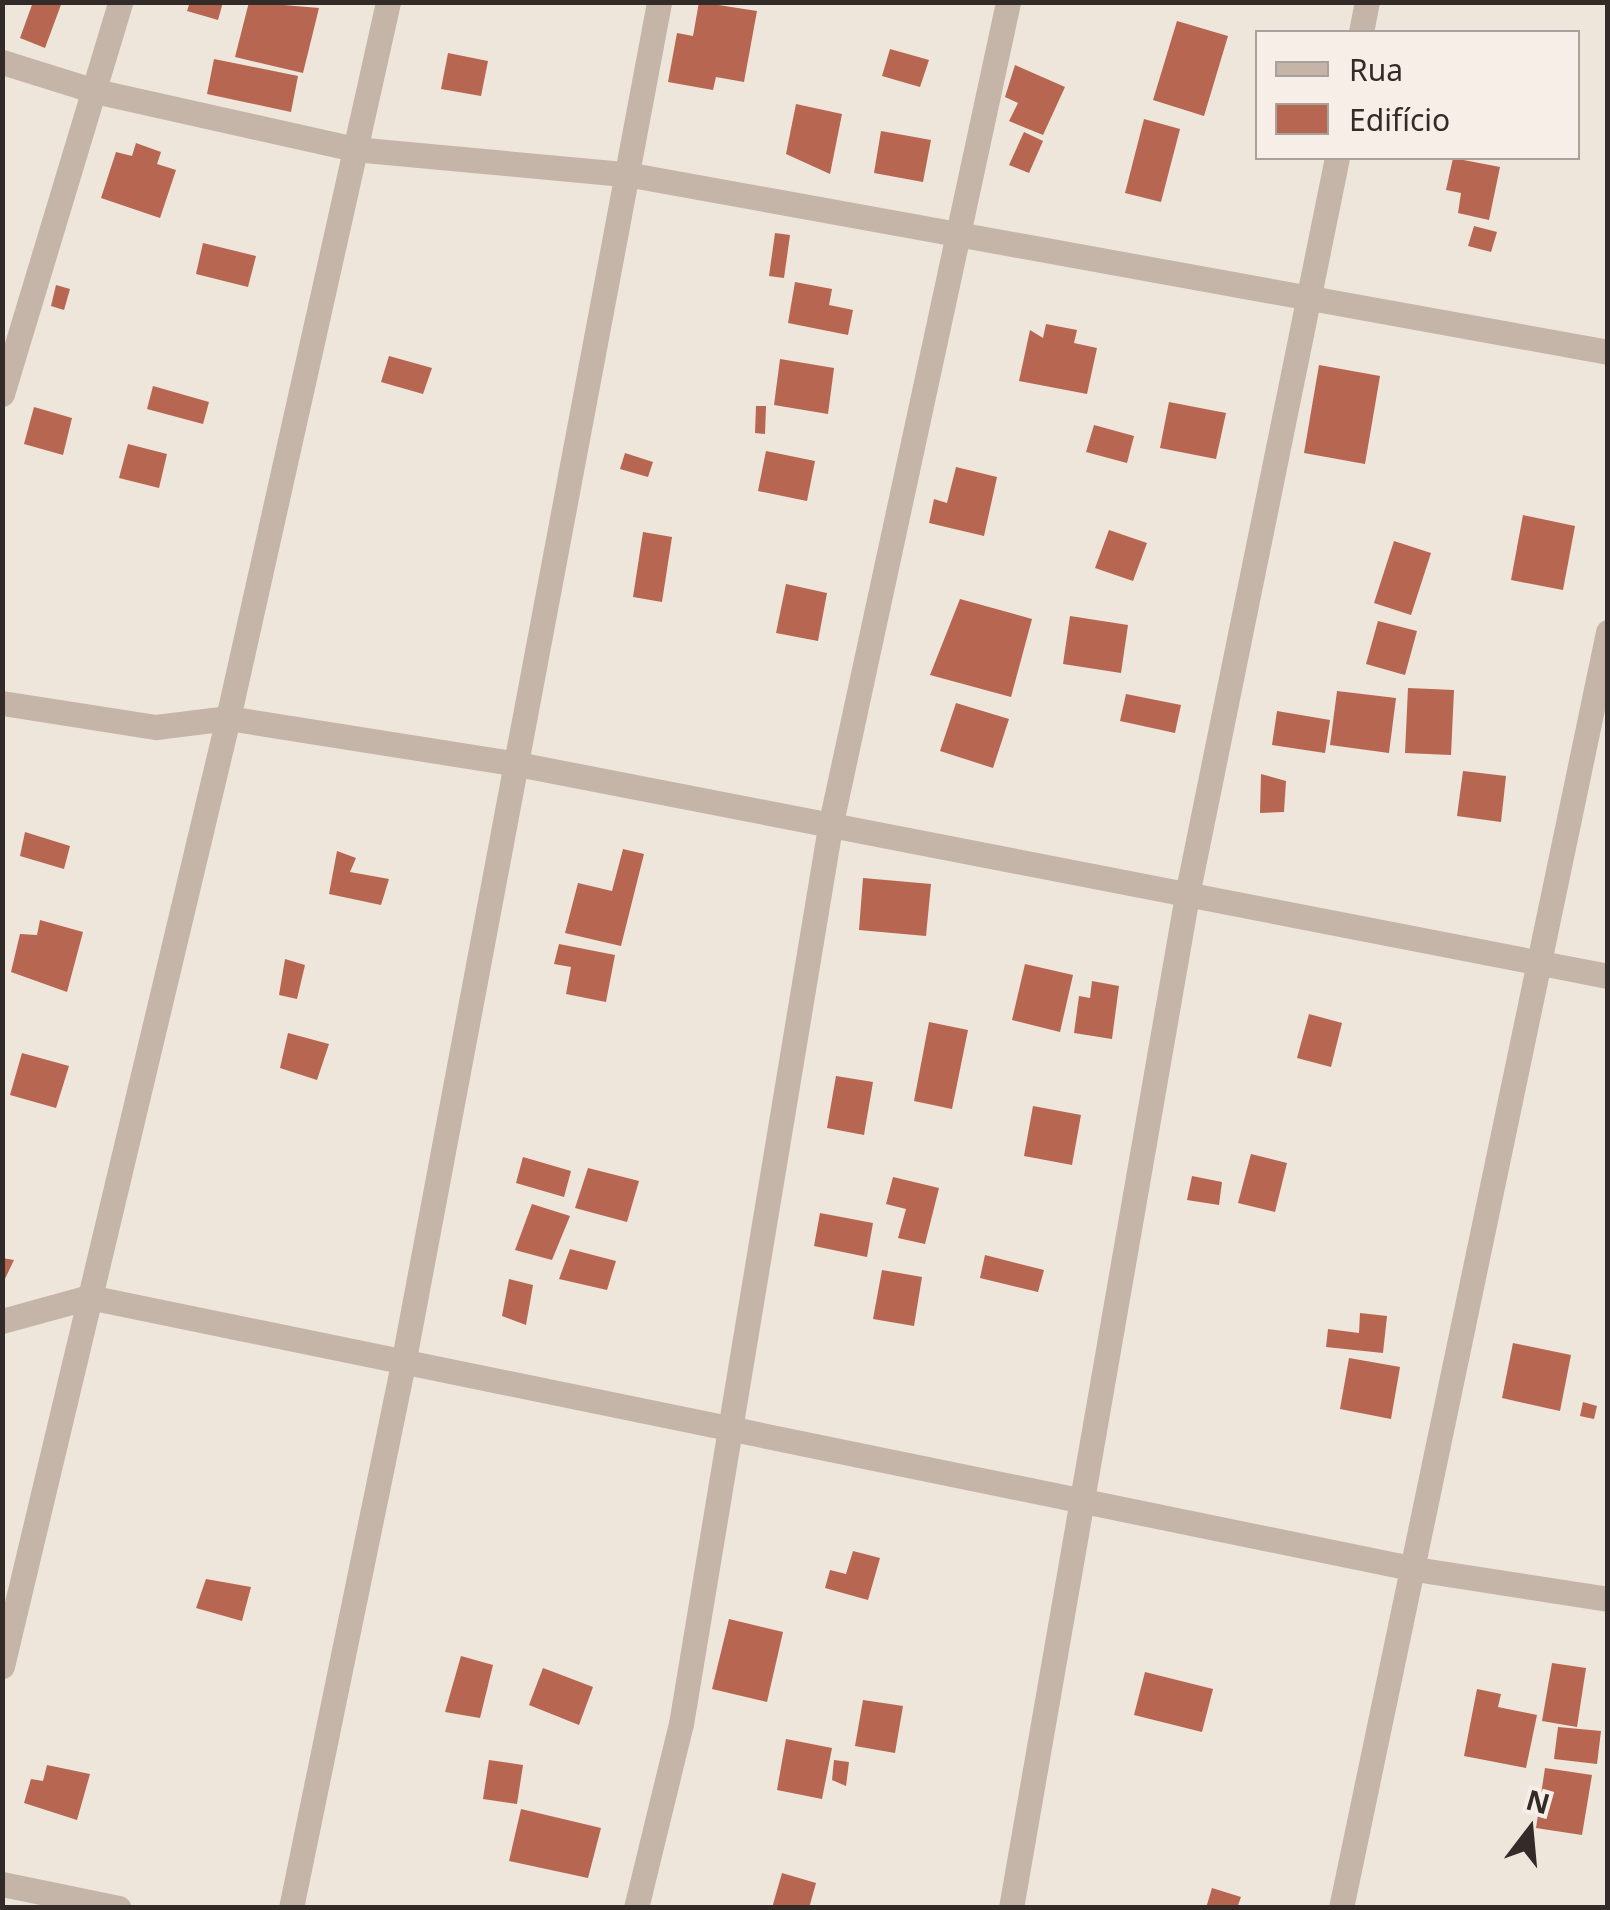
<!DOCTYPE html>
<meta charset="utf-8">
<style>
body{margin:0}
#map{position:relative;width:1610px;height:1910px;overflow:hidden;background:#eee5db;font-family:"Noto Sans",sans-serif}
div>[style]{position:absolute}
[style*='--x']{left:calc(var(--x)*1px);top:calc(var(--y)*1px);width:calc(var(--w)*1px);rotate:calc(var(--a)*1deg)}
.building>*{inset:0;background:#b76651}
.minor>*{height:25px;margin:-12.5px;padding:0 12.5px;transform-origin:12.5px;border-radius:12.5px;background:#c5b5a9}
span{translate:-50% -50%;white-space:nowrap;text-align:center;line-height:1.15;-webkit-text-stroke:8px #f7efe7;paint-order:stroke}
.frame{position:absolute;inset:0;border:5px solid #332b28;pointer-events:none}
.legend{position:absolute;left:1255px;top:30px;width:325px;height:130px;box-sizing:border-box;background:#f7efe7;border:2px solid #a9a19b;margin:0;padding:12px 18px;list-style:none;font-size:30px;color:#332b28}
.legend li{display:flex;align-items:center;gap:20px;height:50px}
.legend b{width:50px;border:2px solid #a9a19b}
.north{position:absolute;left:1480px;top:1780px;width:100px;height:100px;-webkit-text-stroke:8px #f7efe7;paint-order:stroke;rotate:16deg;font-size:28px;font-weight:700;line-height:40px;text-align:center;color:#332b28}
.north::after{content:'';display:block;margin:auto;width:35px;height:45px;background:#332b28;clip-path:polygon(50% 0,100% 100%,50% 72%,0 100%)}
</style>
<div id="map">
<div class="building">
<div style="clip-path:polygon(33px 2px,62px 2px,45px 48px,20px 38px)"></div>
<div style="clip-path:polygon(190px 2px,223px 2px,218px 20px,187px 11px)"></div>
<div style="clip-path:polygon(249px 2px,319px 8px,303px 73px,235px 57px)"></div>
<div style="clip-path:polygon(699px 2px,757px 11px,744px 82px,716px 77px,713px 90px,668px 82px,677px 33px,693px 36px)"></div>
<div style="clip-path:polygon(1177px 21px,1228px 36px,1204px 116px,1153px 100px)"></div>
<div style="clip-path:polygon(890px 49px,929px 60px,920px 87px,882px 76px)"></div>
<div style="clip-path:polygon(448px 53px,488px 61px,481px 96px,441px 89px)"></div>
<div style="clip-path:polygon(214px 59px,298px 76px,291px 112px,207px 94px)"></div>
<div style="clip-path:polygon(1015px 65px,1065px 87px,1043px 135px,1009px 121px,1018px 103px,1005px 97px)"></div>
<div style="clip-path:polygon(796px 104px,842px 114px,830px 174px,786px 154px)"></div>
<div style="clip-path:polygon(1144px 119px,1180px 129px,1161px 202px,1125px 193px)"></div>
<div style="clip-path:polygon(881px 131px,931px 140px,923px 182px,874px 173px)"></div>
<div style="clip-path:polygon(1024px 132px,1043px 141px,1029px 173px,1009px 165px)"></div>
<div style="clip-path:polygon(136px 143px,161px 152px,157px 164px,176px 170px,160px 218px,101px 198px,116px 152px,132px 156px)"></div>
<div style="clip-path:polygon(1453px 158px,1500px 167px,1489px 220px,1458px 213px,1461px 193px,1446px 190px)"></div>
<div style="clip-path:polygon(1474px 226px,1497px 232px,1491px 252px,1468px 246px)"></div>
<div style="clip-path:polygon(775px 233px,790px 235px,784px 278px,769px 276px)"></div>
<div style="clip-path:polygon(203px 243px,256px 256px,248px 287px,196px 274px)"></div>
<div style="clip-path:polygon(795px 282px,832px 289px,829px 305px,853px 310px,848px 335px,788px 323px)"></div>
<div style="clip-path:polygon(56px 285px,70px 289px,64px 310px,51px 306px)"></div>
<div style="clip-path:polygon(1046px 324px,1077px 330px,1074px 343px,1097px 348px,1087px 394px,1019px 381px,1030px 330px,1043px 338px)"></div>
<div style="clip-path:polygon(389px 356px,432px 368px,423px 394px,381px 382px)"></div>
<div style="clip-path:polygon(780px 359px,834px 368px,828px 414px,774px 405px)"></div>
<div style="clip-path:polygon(1319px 365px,1380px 376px,1365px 464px,1304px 453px)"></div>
<div style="clip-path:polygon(153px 386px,209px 402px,203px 424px,147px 409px)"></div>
<div style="clip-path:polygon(1169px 402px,1226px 413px,1216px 459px,1160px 448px)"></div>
<div style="clip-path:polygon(756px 406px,766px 406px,765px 434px,755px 433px)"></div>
<div style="clip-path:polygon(34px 407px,72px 418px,63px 455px,24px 444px)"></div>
<div style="clip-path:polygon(1094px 425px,1134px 436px,1127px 463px,1086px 452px)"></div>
<div style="clip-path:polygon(128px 444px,167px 454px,159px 488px,119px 478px)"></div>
<div style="clip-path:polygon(766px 451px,815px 461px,807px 501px,758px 491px)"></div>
<div style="clip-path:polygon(625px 453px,653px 462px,648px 477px,620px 469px)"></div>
<div style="clip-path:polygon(956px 467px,997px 477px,984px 536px,929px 523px,934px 499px,947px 503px)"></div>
<div style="clip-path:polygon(1523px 515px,1575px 526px,1563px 590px,1511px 580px)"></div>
<div style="clip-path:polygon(1109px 530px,1147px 543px,1133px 581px,1095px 568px)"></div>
<div style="clip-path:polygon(643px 532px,672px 537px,662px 602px,633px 597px)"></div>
<div style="clip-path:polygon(1394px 541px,1431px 553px,1411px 615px,1374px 603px)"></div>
<div style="clip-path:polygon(786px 584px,827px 593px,818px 641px,776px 633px)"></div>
<div style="clip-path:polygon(960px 599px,1032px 619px,1011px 697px,930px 675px)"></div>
<div style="clip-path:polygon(1070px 616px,1128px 625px,1121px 673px,1063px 664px)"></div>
<div style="clip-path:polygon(1378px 621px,1417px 631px,1405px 675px,1366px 664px)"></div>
<div style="clip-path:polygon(1408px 688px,1454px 690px,1451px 755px,1405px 753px)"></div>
<div style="clip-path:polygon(1337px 691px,1396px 698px,1389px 753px,1330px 745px)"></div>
<div style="clip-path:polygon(1126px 694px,1181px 705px,1175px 733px,1120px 721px)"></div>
<div style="clip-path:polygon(956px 703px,1009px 719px,993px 768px,940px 751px)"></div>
<div style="clip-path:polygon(1277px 711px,1330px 720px,1325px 753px,1272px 745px)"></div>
<div style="clip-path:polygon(1463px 771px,1506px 776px,1501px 822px,1457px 816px)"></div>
<div style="clip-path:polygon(1261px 774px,1286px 781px,1284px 812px,1260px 813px)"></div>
<div style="clip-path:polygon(25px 832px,70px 846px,64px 869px,20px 856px)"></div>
<div style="clip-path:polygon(623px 849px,644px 854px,621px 946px,565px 933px,578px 883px,612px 891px)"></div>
<div style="clip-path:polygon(337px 851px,356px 858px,350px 872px,389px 879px,381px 905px,329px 894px)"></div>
<div style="clip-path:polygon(863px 878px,931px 884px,926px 936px,859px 930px)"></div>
<div style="clip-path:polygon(40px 920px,83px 932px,67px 992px,11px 972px,20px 934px,37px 935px)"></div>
<div style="clip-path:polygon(559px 944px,615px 955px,606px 1002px,566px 994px,571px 967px,554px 964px)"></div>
<div style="clip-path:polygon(285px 959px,305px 965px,297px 999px,279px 995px)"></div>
<div style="clip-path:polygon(1025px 964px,1073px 975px,1060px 1032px,1012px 1020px)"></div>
<div style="clip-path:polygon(1092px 981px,1119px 986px,1112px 1039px,1074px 1033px,1079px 996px,1090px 998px)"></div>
<div style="clip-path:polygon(1309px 1014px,1342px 1023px,1331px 1067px,1297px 1058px)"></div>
<div style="clip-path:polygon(929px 1022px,968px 1030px,952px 1109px,914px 1101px)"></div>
<div style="clip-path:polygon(288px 1033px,329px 1044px,317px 1080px,280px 1068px)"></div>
<div style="clip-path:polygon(22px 1053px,69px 1066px,56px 1108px,10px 1095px)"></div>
<div style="clip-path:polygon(836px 1076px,873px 1082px,864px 1135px,827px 1128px)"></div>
<div style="clip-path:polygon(1033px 1106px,1081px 1115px,1072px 1165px,1024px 1156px)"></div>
<div style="clip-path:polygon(1251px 1154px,1287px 1163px,1275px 1212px,1238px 1203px)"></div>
<div style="clip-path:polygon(523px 1157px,571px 1171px,564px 1197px,516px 1183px)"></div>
<div style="clip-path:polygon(588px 1168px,639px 1181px,627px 1222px,575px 1208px)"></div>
<div style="clip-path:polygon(1192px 1176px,1222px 1182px,1219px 1205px,1187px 1200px)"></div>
<div style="clip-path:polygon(893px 1177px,939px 1188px,925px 1244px,898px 1238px,906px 1209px,886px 1204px)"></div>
<div style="clip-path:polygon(532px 1204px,570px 1216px,552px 1260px,515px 1250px)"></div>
<div style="clip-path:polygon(820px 1213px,873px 1223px,867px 1257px,814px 1246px)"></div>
<div style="clip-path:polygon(570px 1249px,616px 1261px,607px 1290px,559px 1279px)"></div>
<div style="clip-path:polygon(985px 1255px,1044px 1270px,1038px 1292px,980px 1278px)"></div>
<div style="clip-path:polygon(2px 1258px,14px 1260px,2px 1285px)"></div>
<div style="clip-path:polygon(882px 1270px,922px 1277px,914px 1326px,873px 1319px)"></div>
<div style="clip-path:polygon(509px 1279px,533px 1285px,526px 1325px,502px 1316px)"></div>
<div style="clip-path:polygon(1360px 1313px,1387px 1316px,1383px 1353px,1326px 1347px,1328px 1329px,1359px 1333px)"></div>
<div style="clip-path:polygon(1513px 1343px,1571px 1355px,1560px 1411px,1502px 1398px)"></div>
<div style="clip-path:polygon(1349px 1358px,1400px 1367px,1391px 1419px,1340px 1409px)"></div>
<div style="clip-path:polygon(1583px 1402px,1597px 1406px,1594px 1419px,1580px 1416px)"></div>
<div style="clip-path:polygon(853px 1551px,880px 1558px,868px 1600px,825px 1588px,830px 1570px,846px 1574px)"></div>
<div style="clip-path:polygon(206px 1579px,251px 1587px,242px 1621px,196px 1608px)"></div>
<div style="clip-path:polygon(729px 1619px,783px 1632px,767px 1702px,712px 1689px)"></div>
<div style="clip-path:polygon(461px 1656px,493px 1665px,480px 1718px,445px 1712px)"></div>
<div style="clip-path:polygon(1552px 1663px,1586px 1668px,1577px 1727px,1542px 1721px)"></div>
<div style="clip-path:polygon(543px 1668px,593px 1687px,579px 1725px,529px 1705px)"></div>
<div style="clip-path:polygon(1145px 1672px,1213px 1689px,1202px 1732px,1134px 1715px)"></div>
<div style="clip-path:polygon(1477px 1689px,1501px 1694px,1498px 1707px,1537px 1715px,1526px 1768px,1464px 1756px)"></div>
<div style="clip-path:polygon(863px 1700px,903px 1706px,895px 1753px,855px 1746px)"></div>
<div style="clip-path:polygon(1558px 1727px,1601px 1731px,1597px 1764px,1554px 1759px)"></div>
<div style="clip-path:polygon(786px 1739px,832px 1748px,822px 1799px,777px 1790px)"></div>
<div style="clip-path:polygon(489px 1760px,523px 1765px,517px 1804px,483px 1799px)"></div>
<div style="clip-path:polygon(834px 1760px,849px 1762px,846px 1786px,832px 1780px)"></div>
<div style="clip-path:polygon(47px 1765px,90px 1774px,77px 1820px,24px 1803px,31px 1779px,43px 1781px)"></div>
<div style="clip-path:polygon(1545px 1768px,1592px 1775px,1582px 1835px,1536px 1828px)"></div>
<div style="clip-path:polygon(521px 1809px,601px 1828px,588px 1878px,509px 1861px)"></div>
<div style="clip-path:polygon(782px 1873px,816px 1883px,809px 1908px,772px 1908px)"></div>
<div style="clip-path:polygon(1212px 1888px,1241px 1897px,1237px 1908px,1206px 1908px)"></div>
</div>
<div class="minor">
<div style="--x:1361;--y:32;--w:31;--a:-79"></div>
<div style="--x:2;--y:62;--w:97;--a:17.3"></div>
<div style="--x:95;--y:91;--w:265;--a:12.6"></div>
<div style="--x:354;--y:149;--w:273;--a:5.3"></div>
<div style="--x:626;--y:174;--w:998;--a:10.27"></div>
<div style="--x:2;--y:394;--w:409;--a:-73.2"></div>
<div style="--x:2;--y:703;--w:156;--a:8.9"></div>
<div style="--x:156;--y:727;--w:73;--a:-7.1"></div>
<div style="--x:228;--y:718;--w:288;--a:9"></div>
<div style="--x:512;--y:763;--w:1117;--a:11"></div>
<div style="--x:2;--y:1321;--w:90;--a:-15.4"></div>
<div style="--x:89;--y:1297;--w:1354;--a:11.59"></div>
<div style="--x:1415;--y:1569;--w:195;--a:8.8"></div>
<div style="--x:2;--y:1666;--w:975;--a:-76.59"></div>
<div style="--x:228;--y:718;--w:734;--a:-77.4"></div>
<div style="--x:2;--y:1884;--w:119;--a:11.6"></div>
<div style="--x:291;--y:1908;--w:555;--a:-78.37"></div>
<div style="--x:403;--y:1364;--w:1386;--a:-79.35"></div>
<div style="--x:636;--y:1908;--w:189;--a:-76.3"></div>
<div style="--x:681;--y:1724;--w:909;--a:-80.57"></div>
<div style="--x:830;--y:827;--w:844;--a:-77.82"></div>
<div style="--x:1011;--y:1908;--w:1028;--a:-80.14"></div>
<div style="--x:1187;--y:895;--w:752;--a:-78.5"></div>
<div style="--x:1341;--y:1908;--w:1304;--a:-78.18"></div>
</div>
<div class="frame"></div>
<ul class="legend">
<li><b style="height:12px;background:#c5b5a9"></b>Rua</li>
<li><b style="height:28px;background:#b76651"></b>Edifício</li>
</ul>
<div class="north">N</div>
</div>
